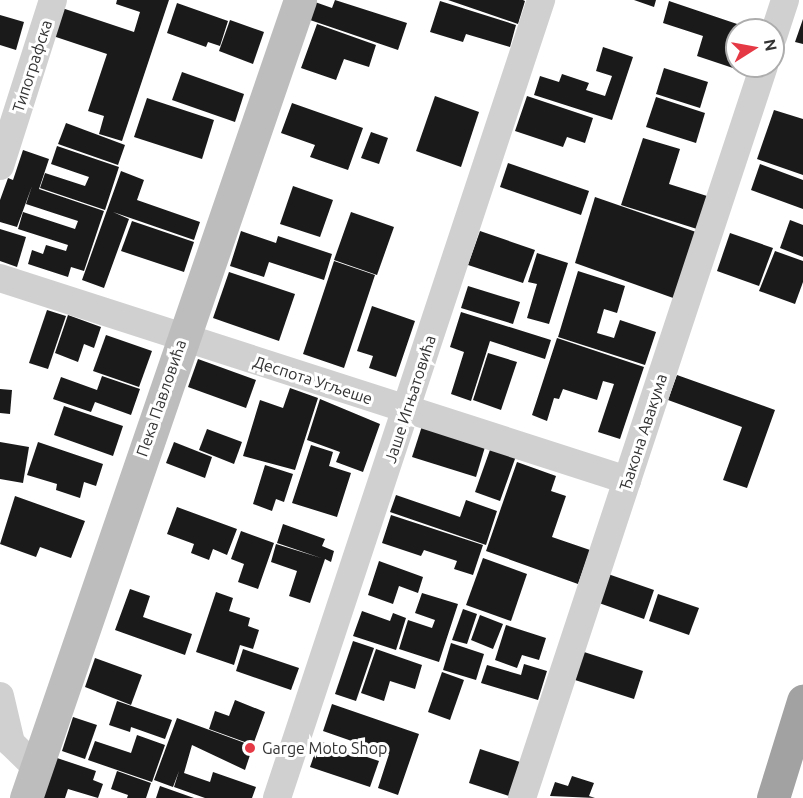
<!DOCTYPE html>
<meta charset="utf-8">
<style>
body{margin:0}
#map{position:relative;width:803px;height:798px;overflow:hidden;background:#fff;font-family:Ubuntu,sans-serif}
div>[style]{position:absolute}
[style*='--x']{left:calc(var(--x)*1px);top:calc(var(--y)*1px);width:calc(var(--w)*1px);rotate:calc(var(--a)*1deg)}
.building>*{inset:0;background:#1a1a1a}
.minor>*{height:28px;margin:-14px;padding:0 14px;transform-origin:14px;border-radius:14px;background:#d0d0d0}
.secondary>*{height:33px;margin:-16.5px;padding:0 16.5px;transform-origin:16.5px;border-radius:16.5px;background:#bdbdbd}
.trunk>*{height:33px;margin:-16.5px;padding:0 16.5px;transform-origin:16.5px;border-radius:16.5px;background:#a2a2a2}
.dots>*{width:16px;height:16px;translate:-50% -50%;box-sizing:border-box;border:3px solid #fff;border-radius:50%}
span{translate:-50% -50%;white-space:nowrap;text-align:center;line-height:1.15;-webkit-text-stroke:6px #fff;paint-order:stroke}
.street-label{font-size:16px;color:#333}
.poi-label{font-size:16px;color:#333}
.left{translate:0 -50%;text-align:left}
.north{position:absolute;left:725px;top:18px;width:60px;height:60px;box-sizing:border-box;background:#fff;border:2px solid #adadad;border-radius:50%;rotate:79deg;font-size:16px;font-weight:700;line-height:24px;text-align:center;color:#333}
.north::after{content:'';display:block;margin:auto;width:21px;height:27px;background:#e63946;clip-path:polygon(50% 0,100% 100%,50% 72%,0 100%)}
</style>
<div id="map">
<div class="building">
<div style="clip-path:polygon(117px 0,169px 0,122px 141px,99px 134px,104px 116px,88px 111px,107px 54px,53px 36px,62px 8px,134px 32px,140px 12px,116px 4px)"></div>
<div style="clip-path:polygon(335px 0,407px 23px,398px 50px,310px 20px,315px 2px,332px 8px)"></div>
<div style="clip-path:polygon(448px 0,523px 0,525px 1px,518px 24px)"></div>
<div style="clip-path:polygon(634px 0,656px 0,654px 7px)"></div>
<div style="clip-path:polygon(440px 1px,516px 25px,510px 47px,466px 34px,463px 42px,430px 32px)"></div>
<div style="clip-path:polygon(669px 1px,749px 28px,737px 30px,736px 69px,697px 56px,703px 36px,663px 23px)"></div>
<div style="clip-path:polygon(177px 3px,228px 21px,220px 46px,208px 42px,206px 47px,167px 33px)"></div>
<div style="clip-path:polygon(0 15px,24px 22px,16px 50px,0 45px)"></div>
<div style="clip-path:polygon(803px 19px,803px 44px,795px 42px)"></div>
<div style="clip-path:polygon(230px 20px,264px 32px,253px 64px,219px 51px)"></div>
<div style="clip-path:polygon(317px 24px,376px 45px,369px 67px,344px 59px,336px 80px,301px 68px)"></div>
<div style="clip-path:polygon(603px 47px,633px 57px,612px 120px,534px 95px,540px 76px,559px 82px,562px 74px,589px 83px,586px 90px,605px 96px,612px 76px,596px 71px)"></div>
<div style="clip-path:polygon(664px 68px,708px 82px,700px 108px,656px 94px)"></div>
<div style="clip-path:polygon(182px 72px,244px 94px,235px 122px,172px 100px)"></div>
<div style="clip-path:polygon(435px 96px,479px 112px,461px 167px,416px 151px)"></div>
<div style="clip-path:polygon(527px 96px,593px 118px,585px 143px,567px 137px,563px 147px,515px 131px)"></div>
<div style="clip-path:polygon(656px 97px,705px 113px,696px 143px,646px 127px)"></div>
<div style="clip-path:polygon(147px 98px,214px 120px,202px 159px,134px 137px)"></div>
<div style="clip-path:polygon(292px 103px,363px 128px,348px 170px,310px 157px,315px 145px,281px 133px)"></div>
<div style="clip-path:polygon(774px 110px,803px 119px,803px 175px,757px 159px)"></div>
<div style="clip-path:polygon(66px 123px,125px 145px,118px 165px,58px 144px)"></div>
<div style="clip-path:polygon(371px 132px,388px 138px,379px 164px,361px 158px)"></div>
<div style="clip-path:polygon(643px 138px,680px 149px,669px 184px,707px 196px,697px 229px,621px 205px)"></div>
<div style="clip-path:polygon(57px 146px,119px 167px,105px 210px,40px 188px,45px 173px,85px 186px,89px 177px,51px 164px)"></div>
<div style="clip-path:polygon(23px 150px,49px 159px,39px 189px,104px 211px,84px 271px,71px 267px,68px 277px,28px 264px,32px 250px,43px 254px,46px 245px,66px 251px,68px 245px,18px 229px,23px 212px,75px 229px,78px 221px,26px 204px,32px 186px,17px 227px,0 222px,0 200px,8px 178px,13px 180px)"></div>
<div style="clip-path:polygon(508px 163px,589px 191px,581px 215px,500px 187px)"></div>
<div style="clip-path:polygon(760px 164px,803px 180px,803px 209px,751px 190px)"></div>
<div style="clip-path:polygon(121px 171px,144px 180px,137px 200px,200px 222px,194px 240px,113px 212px,129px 219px,104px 288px,82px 280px)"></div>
<div style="clip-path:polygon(293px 186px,333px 200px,320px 237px,280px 224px)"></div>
<div style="clip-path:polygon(595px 197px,696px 232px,676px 299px,575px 263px)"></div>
<div style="clip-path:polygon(351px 212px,394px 227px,377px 275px,334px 260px)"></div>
<div style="clip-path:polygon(790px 220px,803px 225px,803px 257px,780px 248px)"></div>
<div style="clip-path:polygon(132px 221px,194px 242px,184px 272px,121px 251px)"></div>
<div style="clip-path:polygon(0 229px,26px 237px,17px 267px,0 261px)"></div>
<div style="clip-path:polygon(241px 231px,276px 243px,278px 236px,332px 254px,324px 280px,269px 262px,264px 277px,230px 266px)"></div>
<div style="clip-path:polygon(480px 231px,535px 250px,523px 283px,468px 265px)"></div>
<div style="clip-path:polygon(730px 233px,773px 248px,759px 286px,717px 271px)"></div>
<div style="clip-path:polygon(775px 251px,803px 261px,803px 282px,795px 304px,759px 291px)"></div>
<div style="clip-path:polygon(537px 253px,568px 263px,549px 324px,527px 318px,537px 284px,528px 282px)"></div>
<div style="clip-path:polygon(334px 261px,375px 275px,344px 368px,303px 354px)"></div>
<div style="clip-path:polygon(578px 271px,625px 286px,617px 313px,604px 309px,597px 333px,614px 338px,620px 320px,656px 332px,645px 365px,558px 337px)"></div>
<div style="clip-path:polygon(229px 272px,295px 294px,279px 341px,213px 318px)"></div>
<div style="clip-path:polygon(468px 286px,520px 302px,513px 324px,461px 308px)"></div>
<div style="clip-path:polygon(372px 306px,415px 321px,396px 377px,369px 368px,373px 356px,357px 351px)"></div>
<div style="clip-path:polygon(47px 310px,66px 316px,48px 369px,29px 363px)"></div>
<div style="clip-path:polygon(461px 312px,551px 340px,545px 359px,490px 341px,471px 401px,451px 394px,464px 352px,450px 347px)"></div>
<div style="clip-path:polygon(68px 315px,101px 327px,94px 348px,84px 344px,78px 362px,55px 353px)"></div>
<div style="clip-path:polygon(106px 335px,152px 351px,139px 387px,93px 371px)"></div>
<div style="clip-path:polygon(557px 338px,644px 367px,620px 439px,598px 432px,614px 384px,603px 381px,597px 400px,563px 389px,559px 399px,554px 398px,547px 421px,532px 415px)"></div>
<div style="clip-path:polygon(488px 353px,517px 362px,501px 410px,473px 400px)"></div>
<div style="clip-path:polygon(198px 359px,256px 380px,246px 408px,188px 387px)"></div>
<div style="clip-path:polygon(677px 375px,775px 410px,747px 488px,723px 480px,742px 427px,668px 400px)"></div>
<div style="clip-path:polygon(102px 376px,140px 389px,131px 415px,95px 402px,91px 412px,53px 399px,61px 377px,97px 390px)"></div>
<div style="clip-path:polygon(290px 388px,318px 398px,295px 470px,243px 456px,260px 400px,283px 408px)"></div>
<div style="clip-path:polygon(0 389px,12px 390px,10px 414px,0 413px)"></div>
<div style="clip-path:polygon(320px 399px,380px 424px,363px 472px,336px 462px,340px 452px,307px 440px)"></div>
<div style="clip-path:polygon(64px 406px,123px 426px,113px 456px,54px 435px)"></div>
<div style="clip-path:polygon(422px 426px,485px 447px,476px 477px,412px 457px)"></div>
<div style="clip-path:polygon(207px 429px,242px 442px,234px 464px,199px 450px)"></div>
<div style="clip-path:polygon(0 442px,29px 447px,23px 483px,0 479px)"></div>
<div style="clip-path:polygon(38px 442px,103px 464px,96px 486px,84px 482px,80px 498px,56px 490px,57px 484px,27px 475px)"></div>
<div style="clip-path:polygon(174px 442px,212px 457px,205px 478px,166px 463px)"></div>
<div style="clip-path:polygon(311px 445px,333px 452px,329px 466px,351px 473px,337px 517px,292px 503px)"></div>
<div style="clip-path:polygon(491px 447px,516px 456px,500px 501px,475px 492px)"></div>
<div style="clip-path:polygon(517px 462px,556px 476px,551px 491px,566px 496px,552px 537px,590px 550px,578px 584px,486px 551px)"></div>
<div style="clip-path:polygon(265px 465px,293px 474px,284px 502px,276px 499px,272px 511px,253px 504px)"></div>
<div style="clip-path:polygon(396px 495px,460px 517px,466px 500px,497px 511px,486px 545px,390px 512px)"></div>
<div style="clip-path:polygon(15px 496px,85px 521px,71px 558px,40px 547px,36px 557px,0 544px)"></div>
<div style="clip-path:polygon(177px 507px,237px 529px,227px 555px,213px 549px,209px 560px,191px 553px,194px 544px,167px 534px)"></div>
<div style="clip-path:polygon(391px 515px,483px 545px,473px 575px,454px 569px,457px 561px,424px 550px,421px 556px,382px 543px)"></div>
<div style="clip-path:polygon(283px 524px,325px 539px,322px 546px,334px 551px,331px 562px,325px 559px,310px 603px,289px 596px,297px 571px,271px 562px,276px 544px,321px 558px,277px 543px)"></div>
<div style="clip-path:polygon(241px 531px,274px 543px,258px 589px,238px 582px,244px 564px,231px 559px)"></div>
<div style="clip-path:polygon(483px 558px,527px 574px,511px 621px,466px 605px)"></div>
<div style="clip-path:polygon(379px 561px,423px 577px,418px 593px,399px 586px,393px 604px,368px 595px)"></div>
<div style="clip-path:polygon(608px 574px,654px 590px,644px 619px,599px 603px)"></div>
<div style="clip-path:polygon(130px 589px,150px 596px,143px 617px,192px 634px,185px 655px,115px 630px)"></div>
<div style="clip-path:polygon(216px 592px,233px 598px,229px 611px,250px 618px,248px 626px,259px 630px,253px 649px,240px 645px,234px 665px,196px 652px)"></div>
<div style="clip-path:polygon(422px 593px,458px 604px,439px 662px,399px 649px,408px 620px,432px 628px,435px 620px,415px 613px)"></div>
<div style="clip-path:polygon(658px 594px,699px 608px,689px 635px,649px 621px)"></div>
<div style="clip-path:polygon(463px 609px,477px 614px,467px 644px,452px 640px)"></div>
<div style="clip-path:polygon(362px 611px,390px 621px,393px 613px,406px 618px,396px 650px,353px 636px)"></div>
<div style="clip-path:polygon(480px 615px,503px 624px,493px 649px,471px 640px)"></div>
<div style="clip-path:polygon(506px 625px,546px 638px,539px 660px,522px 655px,517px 668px,495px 660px)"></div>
<div style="clip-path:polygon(353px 641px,374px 648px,356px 701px,335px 694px)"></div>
<div style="clip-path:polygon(451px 643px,484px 654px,476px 680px,443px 670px)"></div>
<div style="clip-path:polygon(243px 649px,299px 668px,291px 690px,236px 671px)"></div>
<div style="clip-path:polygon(376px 649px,422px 665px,415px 689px,390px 681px,384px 701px,361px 693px)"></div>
<div style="clip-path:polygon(584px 652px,643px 671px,634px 699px,575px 680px)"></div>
<div style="clip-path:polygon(95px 658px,142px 675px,131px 705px,85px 687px)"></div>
<div style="clip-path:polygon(524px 664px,547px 671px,538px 700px,481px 683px,487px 665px,521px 675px)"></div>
<div style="clip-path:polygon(442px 672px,464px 680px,450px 720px,428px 712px)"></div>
<div style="clip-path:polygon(235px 700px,265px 712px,253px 745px,209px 729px,215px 711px,229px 716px)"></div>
<div style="clip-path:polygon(117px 701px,172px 720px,165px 739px,131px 727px,130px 732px,109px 725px)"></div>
<div style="clip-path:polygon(332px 704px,419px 734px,398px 795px,378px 788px,389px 754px,323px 731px)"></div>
<div style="clip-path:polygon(73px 717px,97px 725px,85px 759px,62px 751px)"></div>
<div style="clip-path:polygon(177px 718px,253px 746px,245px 770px,192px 745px,184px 773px,210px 782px,213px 772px,256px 787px,252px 798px,205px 798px,174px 787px,179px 771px,173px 787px,154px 780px)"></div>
<div style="clip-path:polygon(137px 735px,165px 745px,152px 782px,88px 760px,95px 741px,131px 753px)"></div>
<div style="clip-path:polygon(319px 741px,379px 761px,370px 787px,310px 767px)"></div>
<div style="clip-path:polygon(480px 749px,520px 762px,509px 796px,469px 783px)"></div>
<div style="clip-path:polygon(57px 758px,96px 771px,93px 780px,103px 784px,98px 798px,68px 789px,65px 798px,43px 798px)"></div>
<div style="clip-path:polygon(117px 771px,151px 783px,146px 798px,127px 798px,128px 795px,111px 789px)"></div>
<div style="clip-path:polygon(572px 776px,594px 783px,589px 796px,595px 798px,550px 796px,555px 782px,568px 786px)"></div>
<div style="clip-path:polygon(160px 786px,194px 798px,156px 798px)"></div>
</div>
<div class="minor">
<div style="--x:773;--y:37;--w:39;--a:-72"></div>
<div style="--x:0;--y:166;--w:174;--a:-72.3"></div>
<div style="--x:0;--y:278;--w:659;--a:17.86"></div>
<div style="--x:0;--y:696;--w:48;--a:76.8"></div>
<div style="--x:11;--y:743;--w:35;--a:44"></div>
<div style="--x:277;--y:798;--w:841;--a:-71.69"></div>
<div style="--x:522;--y:798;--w:771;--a:-71.71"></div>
</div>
<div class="secondary">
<div style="--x:26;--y:798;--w:844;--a:-71.05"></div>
</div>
<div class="trunk">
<div style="--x:773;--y:798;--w:102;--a:-72.8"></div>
</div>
<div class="dots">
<div style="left:250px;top:748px;background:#e63946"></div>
</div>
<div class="street-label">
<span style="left:32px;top:66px;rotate:-72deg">Типографска</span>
<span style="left:313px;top:380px;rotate:18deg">Деспота Угљеше</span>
<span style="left:161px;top:398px;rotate:-71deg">Пека Павловића</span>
<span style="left:410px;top:399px;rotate:-72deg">Јаше Игњатовића</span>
<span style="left:643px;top:432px;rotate:-72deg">Ђакона Авакума</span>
</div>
<div class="poi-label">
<span class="left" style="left:262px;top:748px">Garge Moto Shop</span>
</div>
<div class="north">N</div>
</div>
